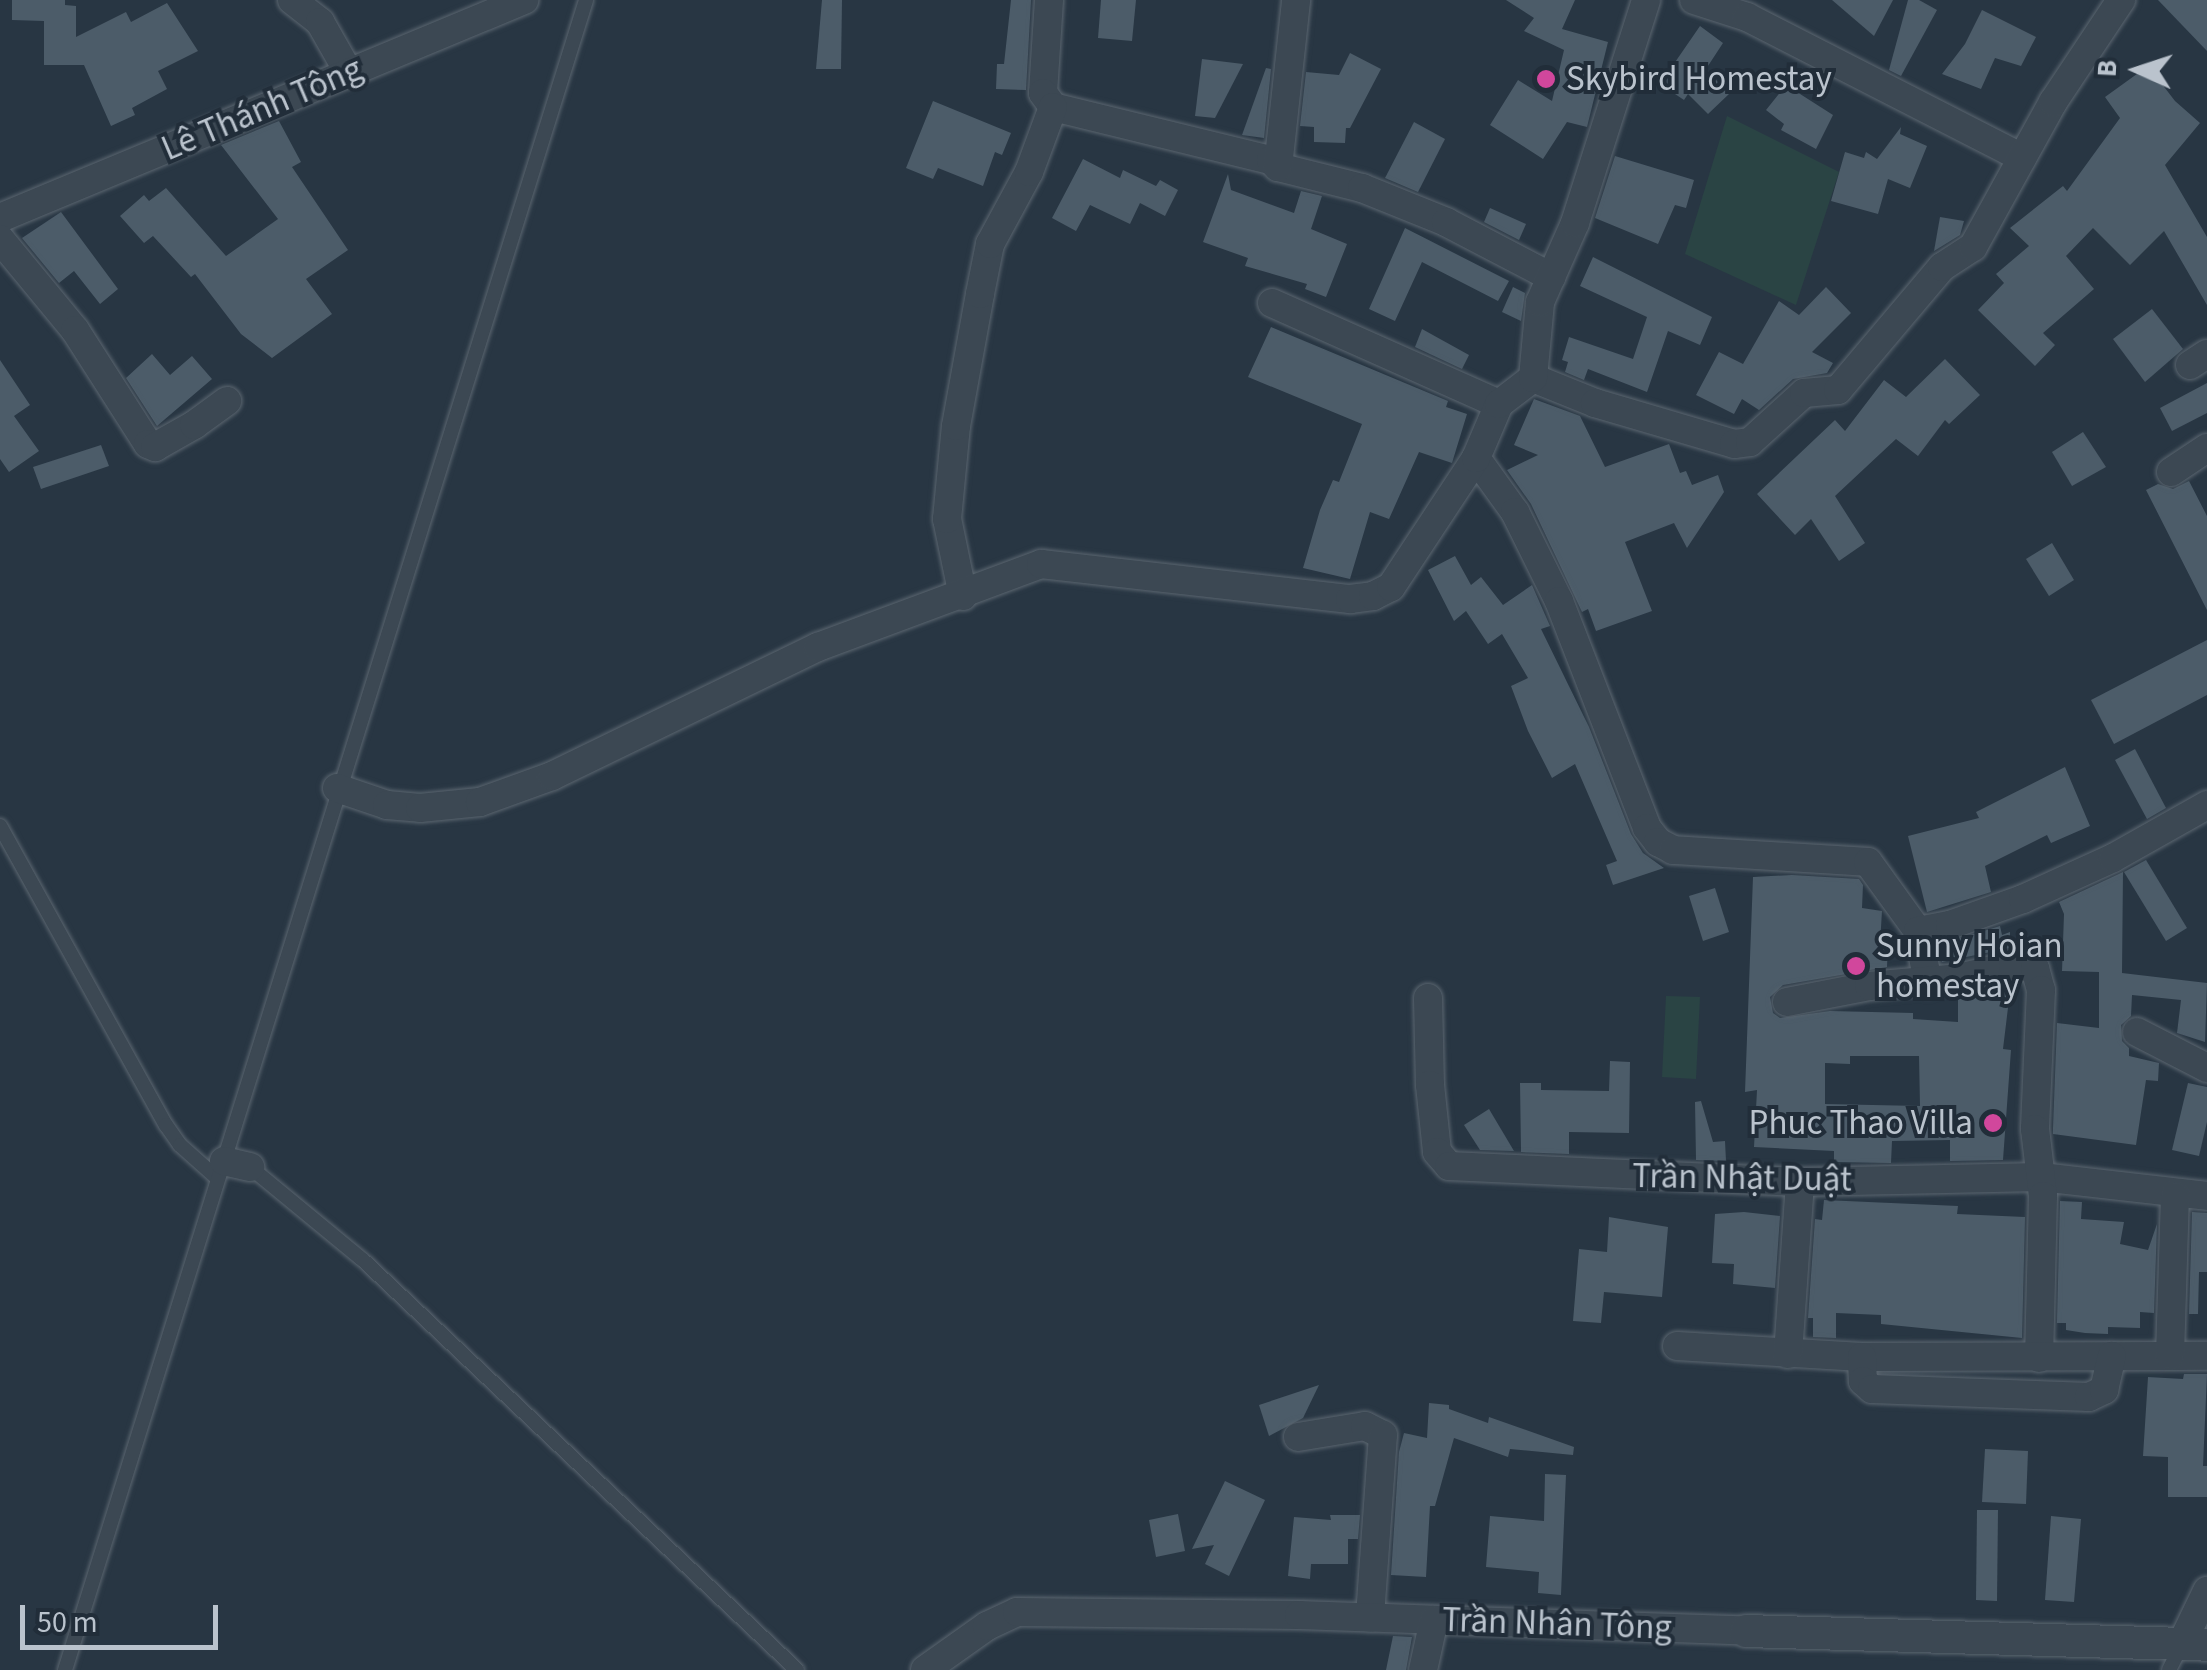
<!DOCTYPE html>
<meta charset="utf-8">
<style>
body{margin:0}
#map{position:relative;width:2207px;height:1670px;overflow:hidden;background:#283643;font-family:"Source Sans 3",sans-serif}
div>[style]{position:absolute}
[style*='--x']{left:calc(var(--x)*1px);top:calc(var(--y)*1px);width:calc(var(--w)*1px);rotate:calc(var(--a)*1deg)}
.green>*{inset:0;background:#2a4444}
.building>*{inset:0;background:#4c5c69}
.roads{filter:drop-shadow(0 0 2px #5b6670) drop-shadow(0 0 2px #5b6670)}
.service>*{height:14px;margin:-7px;padding:0 7px;transform-origin:7px;border-radius:7px;background:#3c4853}
.minor>*{height:28px;margin:-14px;padding:0 14px;transform-origin:14px;border-radius:14px;background:#3c4853}
.tertiary>*{height:32px;margin:-16px;padding:0 16px;transform-origin:16px;border-radius:16px;background:#3c4853}
.dots>*{width:28px;height:28px;translate:-50% -50%;box-sizing:border-box;border:5px solid #212d39;border-radius:50%}
span{translate:-50% -50%;white-space:nowrap;text-align:center;line-height:1.15;-webkit-text-stroke:8px #212d39;paint-order:stroke}
.poi-label{font-size:35px;color:#bac3cd}
.left{translate:0 -50%;text-align:left}
.right{translate:-100% -50%;text-align:right}
.street-label{font-size:35px;color:#bac3cd}
.north{position:absolute;left:2087px;top:20px;width:100px;height:100px;-webkit-text-stroke:8px #212d39;paint-order:stroke;rotate:273deg;font-size:28px;font-weight:700;line-height:40px;text-align:center;color:#bac3cd}
.north::after{content:'';display:block;margin:auto;width:35px;height:45px;background:#bac3cd;clip-path:polygon(50% 0,100% 100%,50% 72%,0 100%)}
.scale{position:absolute;left:20px;top:1605px;width:198px;height:45px;box-sizing:border-box;border:5px solid #bac3cd;border-top:0;padding-left:12px;font-size:30px;line-height:35px;white-space:nowrap;color:#bac3cd;-webkit-text-stroke:8px #212d39;paint-order:stroke}
</style>
<div id="map">
<div class="green">
<div style="clip-path:polygon(1727px 116px,1839px 172px,1796px 305px,1685px 254px)"></div>
<div style="clip-path:polygon(1666px 996px,1700px 997px,1696px 1079px,1662px 1077px)"></div>
</div>
<div class="building">
<div style="clip-path:polygon(12px 0,65px 0,65px 5px,76px 6px,76px 37px,126px 12px,131px 22px,167px 3px,198px 51px,158px 71px,167px 89px,132px 108px,135px 115px,111px 126px,84px 65px,44px 65px,44px 21px,12px 20px)"></div>
<div style="clip-path:polygon(822px 0,842px 0,841px 69px,816px 69px)"></div>
<div style="clip-path:polygon(1011px 0,1031px 0,1026px 90px,996px 89px,997px 64px,1004px 64px)"></div>
<div style="clip-path:polygon(1101px 0,1136px 0,1132px 41px,1098px 38px)"></div>
<div style="clip-path:polygon(1506px 0,1575px 0,1562px 29px,1608px 42px,1587px 127px,1567px 122px,1543px 159px,1490px 125px,1518px 80px,1552px 101px,1564px 50px,1524px 31px,1534px 18px)"></div>
<div style="clip-path:polygon(1832px 0,1893px 0,1874px 36px)"></div>
<div style="clip-path:polygon(1908px 0,1919px 0,1937px 10px,1901px 76px,1889px 70px)"></div>
<div style="clip-path:polygon(2158px 0,2207px 0,2207px 51px)"></div>
<div style="clip-path:polygon(1982px 10px,2036px 37px,2021px 66px,1995px 58px,1981px 89px,1942px 74px,1965px 44px)"></div>
<div style="clip-path:polygon(1700px 26px,1723px 43px,1706px 69px,1729px 94px,1708px 114px,1688px 94px,1684px 100px,1660px 84px)"></div>
<div style="clip-path:polygon(1350px 53px,1381px 69px,1350px 128px,1346px 128px,1345px 143px,1314px 142px,1314px 127px,1300px 126px,1306px 72px,1339px 75px)"></div>
<div style="clip-path:polygon(1202px 59px,1243px 64px,1215px 118px,1195px 116px)"></div>
<div style="clip-path:polygon(2148px 66px,2175px 101px,2200px 123px,2165px 165px,2207px 237px,2207px 305px,2164px 231px,2130px 265px,2093px 228px,2066px 256px,2094px 289px,2043px 333px,2055px 345px,2035px 366px,1978px 310px,2004px 283px,1996px 274px,2029px 246px,2010px 228px,2063px 186px,2067px 191px,2120px 118px,2105px 97px)"></div>
<div style="clip-path:polygon(1266px 68px,1271px 69px,1264px 138px,1242px 135px)"></div>
<div style="clip-path:polygon(1786px 85px,1833px 115px,1816px 149px,1781px 130px,1784px 124px,1766px 110px)"></div>
<div style="clip-path:polygon(933px 101px,1011px 133px,1002px 155px,995px 152px,983px 186px,938px 168px,933px 179px,906px 168px)"></div>
<div style="clip-path:polygon(279px 121px,301px 162px,292px 167px,348px 250px,306px 279px,332px 314px,272px 358px,241px 334px,195px 274px,191px 277px,153px 236px,144px 243px,120px 216px,144px 195px,149px 201px,166px 188px,226px 256px,278px 219px,221px 145px)"></div>
<div style="clip-path:polygon(1414px 122px,1445px 139px,1418px 192px,1385px 178px)"></div>
<div style="clip-path:polygon(1901px 127px,1900px 134px,1927px 146px,1910px 188px,1888px 179px,1878px 214px,1831px 201px,1845px 152px,1864px 158px,1866px 152px,1877px 159px)"></div>
<div style="clip-path:polygon(1615px 156px,1694px 180px,1686px 208px,1675px 205px,1658px 244px,1595px 218px)"></div>
<div style="clip-path:polygon(1083px 159px,1120px 178px,1123px 170px,1156px 186px,1160px 180px,1178px 190px,1165px 216px,1140px 203px,1130px 224px,1090px 205px,1076px 231px,1052px 218px)"></div>
<div style="clip-path:polygon(1228px 174px,1231px 190px,1294px 213px,1301px 191px,1322px 196px,1311px 229px,1347px 244px,1326px 297px,1305px 289px,1307px 284px,1245px 266px,1248px 258px,1203px 242px)"></div>
<div style="clip-path:polygon(1490px 208px,1526px 224px,1519px 240px,1484px 222px)"></div>
<div style="clip-path:polygon(61px 212px,118px 289px,100px 304px,74px 271px,59px 283px,22px 238px)"></div>
<div style="clip-path:polygon(1940px 217px,1964px 221px,1960px 235px,1934px 251px)"></div>
<div style="clip-path:polygon(1405px 228px,1509px 281px,1498px 301px,1422px 262px,1395px 321px,1369px 309px)"></div>
<div style="clip-path:polygon(1593px 257px,1712px 317px,1700px 345px,1668px 331px,1647px 392px,1588px 369px,1584px 380px,1565px 372px,1568px 362px,1562px 360px,1569px 337px,1633px 359px,1647px 317px,1580px 286px)"></div>
<div style="clip-path:polygon(1513px 287px,1525px 293px,1521px 321px,1502px 312px)"></div>
<div style="clip-path:polygon(1826px 287px,1851px 313px,1812px 352px,1833px 363px,1827px 373px,1793px 379px,1759px 410px,1742px 399px,1734px 414px,1696px 395px,1719px 352px,1743px 364px,1779px 301px,1799px 315px)"></div>
<div style="clip-path:polygon(2152px 309px,2183px 349px,2145px 382px,2113px 339px)"></div>
<div style="clip-path:polygon(1271px 327px,1448px 401px,1446px 407px,1467px 414px,1452px 463px,1419px 452px,1389px 519px,1370px 512px,1350px 579px,1303px 568px,1320px 510px,1333px 480px,1339px 482px,1362px 424px,1248px 377px)"></div>
<div style="clip-path:polygon(1422px 329px,1469px 355px,1462px 369px,1415px 347px)"></div>
<div style="clip-path:polygon(152px 354px,170px 375px,192px 356px,212px 379px,157px 426px,126px 378px)"></div>
<div style="clip-path:polygon(1945px 359px,1980px 395px,1949px 424px,1945px 420px,1918px 456px,1896px 439px,1835px 496px,1865px 543px,1839px 561px,1811px 519px,1795px 535px,1757px 494px,1835px 420px,1845px 431px,1884px 380px,1906px 397px)"></div>
<div style="clip-path:polygon(0 360px,30px 405px,14px 416px,39px 451px,9px 472px,0 459px)"></div>
<div style="clip-path:polygon(2207px 383px,2207px 413px,2172px 431px,2160px 408px)"></div>
<div style="clip-path:polygon(1534px 399px,1580px 416px,1605px 467px,1669px 444px,1680px 473px,1686px 471px,1692px 485px,1718px 475px,1724px 492px,1687px 548px,1674px 523px,1625px 542px,1652px 611px,1596px 631px,1588px 609px,1582px 612px,1531px 504px,1507px 470px,1538px 455px,1514px 445px)"></div>
<div style="clip-path:polygon(2083px 432px,2106px 467px,2072px 486px,2052px 452px)"></div>
<div style="clip-path:polygon(101px 445px,109px 466px,41px 489px,33px 467px)"></div>
<div style="clip-path:polygon(2189px 481px,2207px 516px,2207px 610px,2146px 490px,2158px 484px,2173px 489px)"></div>
<div style="clip-path:polygon(2052px 543px,2074px 580px,2049px 596px,2026px 559px)"></div>
<div style="clip-path:polygon(1455px 556px,1471px 585px,1481px 577px,1503px 605px,1532px 585px,1550px 626px,1541px 629px,1589px 727px,1631px 834px,1643px 853px,1664px 868px,1613px 885px,1606px 865px,1617px 861px,1575px 764px,1552px 778px,1528px 731px,1511px 686px,1528px 678px,1502px 634px,1488px 644px,1466px 611px,1454px 621px,1428px 570px)"></div>
<div style="clip-path:polygon(2207px 640px,2207px 695px,2114px 744px,2091px 700px)"></div>
<div style="clip-path:polygon(2135px 749px,2166px 808px,2147px 819px,2115px 760px)"></div>
<div style="clip-path:polygon(2065px 767px,2090px 826px,2051px 843px,2047px 835px,1985px 866px,1991px 892px,1927px 912px,1908px 836px,1979px 818px,1976px 812px)"></div>
<div style="clip-path:polygon(2146px 860px,2187px 928px,2166px 941px,2124px 872px)"></div>
<div style="clip-path:polygon(2123px 872px,2122px 973px,2207px 983px,2205px 1042px,2177px 1033px,2181px 1000px,2132px 995px,2131px 1016px,2121px 1025px,2122px 1041px,2129px 1048px,2129px 1056px,2159px 1063px,2158px 1081px,2146px 1080px,2136px 1145px,2053px 1134px,2053px 1128px,2057px 1023px,2099px 1028px,2099px 972px,2062px 971px,2064px 914px,2059px 902px)"></div>
<div style="clip-path:polygon(evenodd,1792px 875px,1859px 879px,1863px 885px,1862px 908px,1882px 911px,1880px 944px,1888px 944px,1887px 967px,1783px 985px,1770px 997px,1773px 1013px,1780px 1018px,1830px 1011px,1913px 1013px,1913px 1019px,1958px 1022px,1958px 996px,2011px 983px,2003px 1049px,2011px 1050px,2003px 1160px,1950px 1161px,1950px 1140px,1892px 1141px,1891px 1163px,1834px 1162px,1834px 1151px,1754px 1147px,1757px 1090px,1745px 1092px,1753px 877px,1792px 875px,1850px 1056px,1919px 1056px,1920px 1106px,1825px 1104px,1825px 1063px,1850px 1064px,1850px 1056px)"></div>
<div style="clip-path:polygon(1715px 888px,1729px 932px,1703px 941px,1689px 896px)"></div>
<div style="clip-path:polygon(2000px 926px,2002px 935px,2010px 932px,2010px 948px,1942px 962px,1938px 945px)"></div>
<div style="clip-path:polygon(1610px 1061px,1630px 1062px,1629px 1133px,1569px 1132px,1569px 1154px,1521px 1152px,1520px 1083px,1541px 1083px,1541px 1090px,1609px 1091px)"></div>
<div style="clip-path:polygon(2188px 1083px,2207px 1087px,2207px 1122px,2199px 1156px,2172px 1150px)"></div>
<div style="clip-path:polygon(1701px 1101px,1713px 1142px,1725px 1141px,1726px 1161px,1696px 1160px,1695px 1102px)"></div>
<div style="clip-path:polygon(1489px 1109px,1514px 1151px,1480px 1150px,1464px 1125px)"></div>
<div style="clip-path:polygon(1824px 1200px,1958px 1206px,1957px 1214px,2025px 1217px,2022px 1338px,1881px 1324px,1881px 1315px,1836px 1313px,1836px 1338px,1813px 1337px,1813px 1318px,1808px 1318px,1815px 1219px,1822px 1220px)"></div>
<div style="clip-path:polygon(2060px 1201px,2082px 1202px,2081px 1219px,2124px 1222px,2120px 1244px,2148px 1250px,2157px 1224px,2154px 1313px,2140px 1312px,2140px 1328px,2108px 1327px,2108px 1334px,2085px 1333px,2066px 1330px,2066px 1323px,2057px 1323px)"></div>
<div style="clip-path:polygon(1744px 1212px,1780px 1216px,1775px 1288px,1733px 1284px,1734px 1264px,1712px 1263px,1715px 1214px)"></div>
<div style="clip-path:polygon(2192px 1212px,2207px 1213px,2207px 1272px,2199px 1272px,2198px 1314px,2189px 1314px)"></div>
<div style="clip-path:polygon(1609px 1217px,1668px 1227px,1662px 1297px,1604px 1292px,1601px 1323px,1573px 1321px,1579px 1249px,1607px 1252px)"></div>
<div style="clip-path:polygon(2184px 1374px,2207px 1374px,2203px 1466px,2207px 1466px,2207px 1497px,2168px 1497px,2168px 1457px,2143px 1456px,2148px 1377px,2183px 1379px)"></div>
<div style="clip-path:polygon(1319px 1385px,1303px 1418px,1269px 1436px,1259px 1405px)"></div>
<div style="clip-path:polygon(1429px 1403px,1449px 1405px,1449px 1409px,1488px 1423px,1489px 1417px,1574px 1447px,1573px 1455px,1510px 1449px,1508px 1457px,1454px 1438px,1435px 1506px,1430px 1506px,1426px 1577px,1391px 1575px,1399px 1452px,1404px 1433px,1427px 1438px)"></div>
<div style="clip-path:polygon(1985px 1449px,2028px 1451px,2026px 1504px,1982px 1502px)"></div>
<div style="clip-path:polygon(1545px 1474px,1566px 1475px,1561px 1595px,1538px 1593px,1539px 1572px,1486px 1567px,1490px 1516px,1544px 1521px)"></div>
<div style="clip-path:polygon(1225px 1481px,1265px 1500px,1229px 1576px,1205px 1564px,1214px 1545px,1192px 1549px)"></div>
<div style="clip-path:polygon(1977px 1510px,1998px 1510px,1997px 1601px,1976px 1600px)"></div>
<div style="clip-path:polygon(1178px 1514px,1185px 1551px,1156px 1557px,1149px 1520px)"></div>
<div style="clip-path:polygon(1330px 1515px,1360px 1515px,1358px 1539px,1348px 1539px,1348px 1564px,1311px 1564px,1310px 1579px,1288px 1576px,1294px 1517px,1331px 1520px)"></div>
<div style="clip-path:polygon(2051px 1516px,2081px 1519px,2074px 1602px,2045px 1600px)"></div>
<div style="clip-path:polygon(1393px 1636px,1412px 1637px,1406px 1670px,1386px 1670px)"></div>
</div>
<div class="roads">
<div class="service">
<div style="--x:0;--y:826;--w:342;--a:61"></div>
<div style="--x:166;--y:1125;--w:24;--a:55"></div>
<div style="--x:180;--y:1145;--w:50;--a:41.7"></div>
<div style="--x:250;--y:1167;--w:146;--a:39.5"></div>
<div style="--x:363;--y:1260;--w:597;--a:43.37"></div>
<div style="--x:65;--y:1670;--w:1749;--a:-72.67"></div>
<div style="--x:2169;--y:1670;--w:29;--a:-63"></div>
</div>
<div class="minor">
<div style="--x:292;--y:0;--w:36;--a:38"></div>
<div style="--x:320;--y:22;--w:59;--a:60.4"></div>
<div style="--x:1049;--y:0;--w:93;--a:93.7"></div>
<div style="--x:1043;--y:93;--w:17;--a:54"></div>
<div style="--x:1053;--y:107;--w:224;--a:13.7"></div>
<div style="--x:1271;--y:160;--w:10;--a:45"></div>
<div style="--x:1278;--y:167;--w:87;--a:14"></div>
<div style="--x:1362;--y:188;--w:91;--a:22"></div>
<div style="--x:1446;--y:222;--w:119;--a:27.6"></div>
<div style="--x:1694;--y:0;--w:56;--a:17.8"></div>
<div style="--x:1747;--y:17;--w:309;--a:27.1"></div>
<div style="--x:1278;--y:167;--w:168;--a:-83.8"></div>
<div style="--x:0;--y:218;--w:568;--a:-22.59"></div>
<div style="--x:0;--y:239;--w:118;--a:50.5"></div>
<div style="--x:75;--y:330;--w:135;--a:57.4"></div>
<div style="--x:148;--y:444;--w:8;--a:23"></div>
<div style="--x:155;--y:447;--w:45;--a:-29.4"></div>
<div style="--x:194;--y:425;--w:41;--a:-36"></div>
<div style="--x:1272;--y:303;--w:248;--a:24"></div>
<div style="--x:2190;--y:365;--w:20;--a:-33"></div>
<div style="--x:1533;--y:378;--w:67;--a:22"></div>
<div style="--x:1595;--y:403;--w:145;--a:16.4"></div>
<div style="--x:1734;--y:444;--w:16;--a:-7"></div>
<div style="--x:1750;--y:442;--w:73;--a:-42.2"></div>
<div style="--x:1804;--y:393;--w:34;--a:-5"></div>
<div style="--x:1838;--y:390;--w:161;--a:-49.8"></div>
<div style="--x:1942;--y:267;--w:37;--a:-33"></div>
<div style="--x:1973;--y:247;--w:166;--a:-61.1"></div>
<div style="--x:2053;--y:102;--w:123;--a:-56.3"></div>
<div style="--x:1476;--y:458;--w:67;--a:54.2"></div>
<div style="--x:1515;--y:512;--w:99;--a:63.7"></div>
<div style="--x:1559;--y:601;--w:243;--a:68.8"></div>
<div style="--x:1647;--y:828;--w:18;--a:52"></div>
<div style="--x:1658;--y:842;--w:17;--a:28"></div>
<div style="--x:1673;--y:850;--w:195;--a:3.5"></div>
<div style="--x:1868;--y:862;--w:85;--a:54.1"></div>
<div style="--x:1918;--y:931;--w:53;--a:79.1"></div>
<div style="--x:2171;--y:472;--w:43;--a:-33.7"></div>
<div style="--x:963;--y:596;--w:79;--a:-101.7"></div>
<div style="--x:947;--y:519;--w:93;--a:-84.5"></div>
<div style="--x:956;--y:426;--w:134;--a:-79.7"></div>
<div style="--x:980;--y:294;--w:51;--a:-78.7"></div>
<div style="--x:990;--y:244;--w:82;--a:-61.6"></div>
<div style="--x:1029;--y:172;--w:69;--a:-69.7"></div>
<div style="--x:337;--y:788;--w:53;--a:18.8"></div>
<div style="--x:387;--y:805;--w:33;--a:5"></div>
<div style="--x:420;--y:808;--w:60;--a:-5.7"></div>
<div style="--x:480;--y:802;--w:77;--a:-19.9"></div>
<div style="--x:552;--y:776;--w:296;--a:-25.9"></div>
<div style="--x:818;--y:647;--w:238;--a:-20.4"></div>
<div style="--x:1041;--y:564;--w:311;--a:6.5"></div>
<div style="--x:1350;--y:599;--w:23;--a:-7"></div>
<div style="--x:1373;--y:596;--w:20;--a:-27"></div>
<div style="--x:1391;--y:587;--w:154;--a:-56.6"></div>
<div style="--x:1476;--y:458;--w:59;--a:-66.9"></div>
<div style="--x:1499;--y:404;--w:43;--a:-37.4"></div>
<div style="--x:1533;--y:378;--w:76;--a:-84.7"></div>
<div style="--x:1540;--y:302;--w:86;--a:-66.1"></div>
<div style="--x:1575;--y:223;--w:234;--a:-72.3"></div>
<div style="--x:1918;--y:931;--w:33;--a:-11"></div>
<div style="--x:1950;--y:925;--w:77;--a:-19.6"></div>
<div style="--x:2023;--y:899;--w:99;--a:-24.5"></div>
<div style="--x:2113;--y:858;--w:108;--a:-29.4"></div>
<div style="--x:1428;--y:998;--w:87;--a:88.7"></div>
<div style="--x:1430;--y:1085;--w:67;--a:84"></div>
<div style="--x:1437;--y:1152;--w:18;--a:49"></div>
<div style="--x:1449;--y:1166;--w:351;--a:2.6"></div>
<div style="--x:1800;--y:1182;--w:241;--a:-1.2"></div>
<div style="--x:2041;--y:1177;--w:167;--a:6.5"></div>
<div style="--x:1787;--y:1002;--w:84;--a:-11"></div>
<div style="--x:1869;--y:986;--w:89;--a:-5.1"></div>
<div style="--x:1958;--y:978;--w:57;--a:-13.3"></div>
<div style="--x:2013;--y:965;--w:22;--a:8"></div>
<div style="--x:2035;--y:968;--w:23;--a:75"></div>
<div style="--x:2041;--y:990;--w:139;--a:92.5"></div>
<div style="--x:2035;--y:1129;--w:67;--a:83.2"></div>
<div style="--x:2043;--y:1196;--w:162;--a:91.4"></div>
<div style="--x:2137;--y:1032;--w:79;--a:27.2"></div>
<div style="--x:224;--y:1161;--w:27;--a:13"></div>
<div style="--x:1677;--y:1346;--w:185;--a:3.4"></div>
<div style="--x:1862;--y:1357;--w:345;--a:-0.2"></div>
<div style="--x:1788;--y:1354;--w:172;--a:-86"></div>
<div style="--x:2170;--y:1355;--w:159;--a:-88.2"></div>
<div style="--x:1862;--y:1357;--w:24;--a:88"></div>
<div style="--x:1863;--y:1381;--w:12;--a:42"></div>
<div style="--x:1872;--y:1389;--w:217;--a:2.1"></div>
<div style="--x:2089;--y:1397;--w:17;--a:-25"></div>
<div style="--x:2104;--y:1390;--w:35;--a:-77"></div>
<div style="--x:1298;--y:1437;--w:68;--a:-9.3"></div>
<div style="--x:1365;--y:1426;--w:20;--a:27"></div>
<div style="--x:1383;--y:1435;--w:183;--a:94.1"></div>
<div style="--x:2182;--y:1643;--w:58;--a:-64.3"></div>
<div style="--x:925;--y:1670;--w:76;--a:-35.4"></div>
<div style="--x:987;--y:1626;--w:33;--a:-25"></div>
<div style="--x:1017;--y:1612;--w:282;--a:0.6"></div>
<div style="--x:1299;--y:1615;--w:447;--a:2"></div>
<div style="--x:1423;--y:1670;--w:51;--a:-77.6"></div>
</div>
<div class="tertiary">
<div style="--x:1746;--y:1631;--w:461;--a:1.7"></div>
</div>
</div>
<div class="dots">
<div style="left:1546px;top:79px;background:#d1479c"></div>
<div style="left:1856px;top:966px;background:#d1479c"></div>
<div style="left:1993px;top:1123px;background:#d1479c"></div>
</div>
<div class="poi-label">
<span class="left" style="left:1566px;top:79px">Skybird Homestay</span>
<span class="left" style="left:1876px;top:966px">Sunny Hoian<br>homestay</span>
<span class="right" style="left:1973px;top:1123px">Phuc Thao Villa</span>
</div>
<div class="street-label">
<span style="left:262px;top:109px;rotate:-23deg">Lê Thánh Tông</span>
<span style="left:1742px;top:1178px;rotate:1deg">Trần Nhật Duật</span>
<span style="left:1557px;top:1624px;rotate:2deg">Trần Nhân Tông</span>
</div>
<div class="north">B</div>
<div class="scale">50 m</div>
</div>
